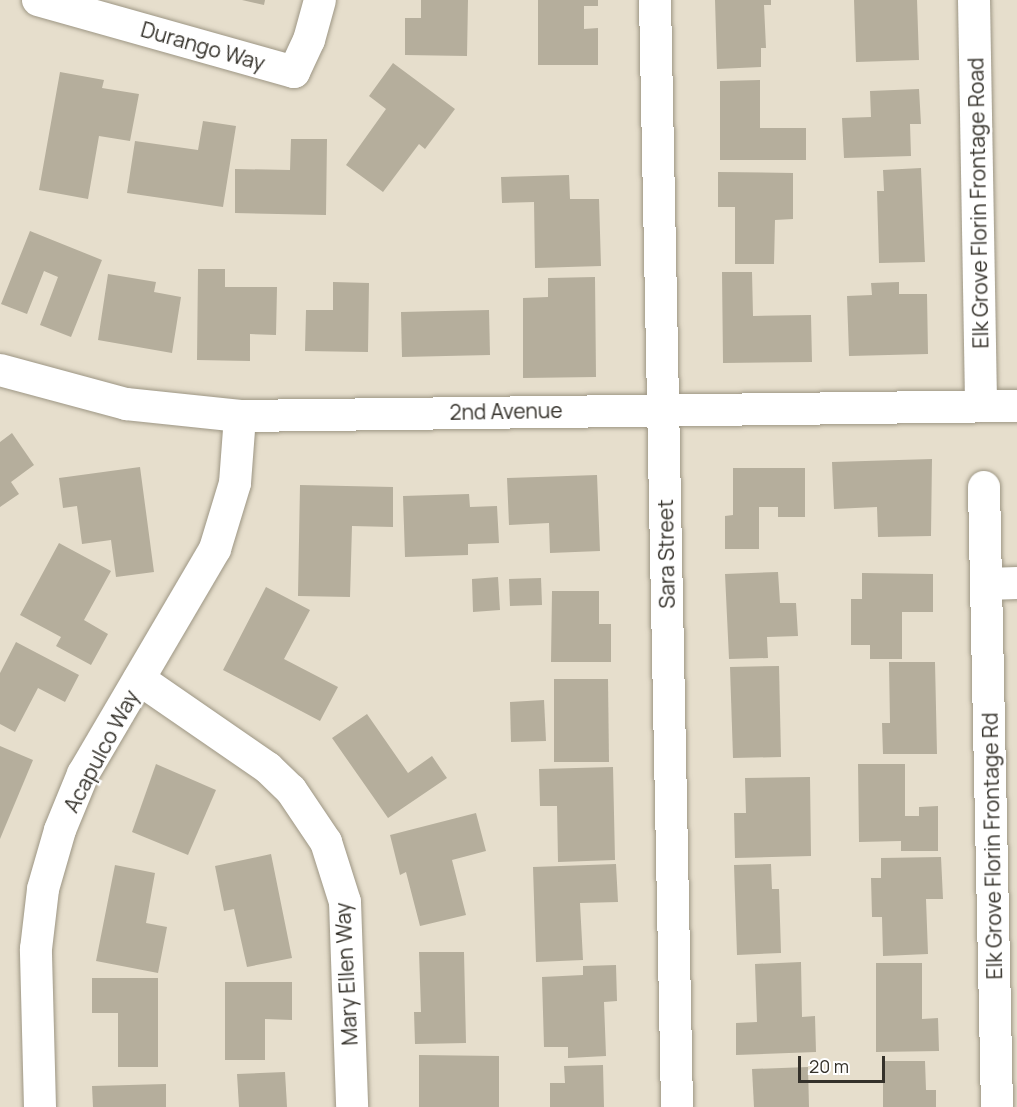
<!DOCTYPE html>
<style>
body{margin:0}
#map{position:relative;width:1017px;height:1107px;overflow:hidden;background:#e6decc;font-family:Manrope,sans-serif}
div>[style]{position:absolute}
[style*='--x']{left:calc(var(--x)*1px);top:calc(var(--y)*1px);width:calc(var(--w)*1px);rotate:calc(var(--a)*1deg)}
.building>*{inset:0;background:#b5ae9c}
.roads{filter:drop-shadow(0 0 2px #9d9684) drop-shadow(0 0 2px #9d9684)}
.minor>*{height:32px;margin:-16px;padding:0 16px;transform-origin:16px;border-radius:16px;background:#fff}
span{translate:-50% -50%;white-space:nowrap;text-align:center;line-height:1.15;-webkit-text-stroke:4.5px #fff;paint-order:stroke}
.street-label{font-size:21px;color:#34312a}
.scale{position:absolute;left:798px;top:1056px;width:87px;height:27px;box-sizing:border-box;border:3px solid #34312a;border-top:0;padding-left:8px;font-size:18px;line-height:21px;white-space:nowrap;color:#34312a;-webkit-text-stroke:4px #fff;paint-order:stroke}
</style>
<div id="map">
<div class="building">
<div style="clip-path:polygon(242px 0,265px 0,264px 5px)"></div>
<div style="clip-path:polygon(421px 0,468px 0,467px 56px,405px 55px,405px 18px,421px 18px)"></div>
<div style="clip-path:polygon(538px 0,598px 0,598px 6px,584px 6px,584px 29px,598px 28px,598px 65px,538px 65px)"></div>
<div style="clip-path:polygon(715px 0,771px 0,771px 5px,764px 5px,766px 48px,761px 48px,761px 67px,717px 69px)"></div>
<div style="clip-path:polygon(854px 0,917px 0,919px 60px,856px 62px)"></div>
<div style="clip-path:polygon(393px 63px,455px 109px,425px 149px,419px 144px,383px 192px,346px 165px,386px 109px,369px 96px)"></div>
<div style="clip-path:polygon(60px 72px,104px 80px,102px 88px,139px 94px,130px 141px,99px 136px,88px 199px,39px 190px)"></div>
<div style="clip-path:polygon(760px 80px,760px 128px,806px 128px,806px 160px,720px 160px,720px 81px)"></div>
<div style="clip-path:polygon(919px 89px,921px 124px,910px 124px,911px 156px,844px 158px,842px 118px,871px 117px,870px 91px)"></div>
<div style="clip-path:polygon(203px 121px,236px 126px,223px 207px,127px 193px,135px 141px,198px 150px)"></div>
<div style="clip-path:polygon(291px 139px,327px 139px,326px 215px,235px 213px,235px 169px,290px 170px)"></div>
<div style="clip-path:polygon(921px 168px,925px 262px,879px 263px,877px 191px,884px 191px,883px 170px)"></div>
<div style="clip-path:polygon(718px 172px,793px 173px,793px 219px,775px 220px,774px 264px,735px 264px,735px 207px,718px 207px)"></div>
<div style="clip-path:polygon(569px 175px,570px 199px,599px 199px,601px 266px,535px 268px,534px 202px,502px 203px,501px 177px)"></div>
<div style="clip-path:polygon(30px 231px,102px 260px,71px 337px,40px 325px,58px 277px,44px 271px,27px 314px,1px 304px)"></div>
<div style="clip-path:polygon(198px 269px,225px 269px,225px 287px,277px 287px,276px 335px,250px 334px,250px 361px,197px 360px)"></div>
<div style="clip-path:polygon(722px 272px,752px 272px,753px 316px,811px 315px,812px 362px,723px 363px)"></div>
<div style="clip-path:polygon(108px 274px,156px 282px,154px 292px,181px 297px,172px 353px,98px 340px)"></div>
<div style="clip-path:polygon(595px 277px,596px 377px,523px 378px,523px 298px,548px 297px,548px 278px)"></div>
<div style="clip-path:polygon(333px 282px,369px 283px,368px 352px,305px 351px,306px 310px,333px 310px)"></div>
<div style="clip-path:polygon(899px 282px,899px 294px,927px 294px,928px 354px,849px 356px,847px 296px,872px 295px,871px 283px)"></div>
<div style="clip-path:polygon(489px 310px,490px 355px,402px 357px,401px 312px)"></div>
<div style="clip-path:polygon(12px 433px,34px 465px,11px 482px,19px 494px,0 507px,0 442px)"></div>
<div style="clip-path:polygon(932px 459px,931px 536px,878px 537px,877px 507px,834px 509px,832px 462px)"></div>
<div style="clip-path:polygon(140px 467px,154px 572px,116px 577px,111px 540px,82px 544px,77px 506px,63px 508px,59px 478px)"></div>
<div style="clip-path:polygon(733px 468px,805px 468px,805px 517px,778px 517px,778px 507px,759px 507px,759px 549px,725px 549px,725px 516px,733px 515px)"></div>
<div style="clip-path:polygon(597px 475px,600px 551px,550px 553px,549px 523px,509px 525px,507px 478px)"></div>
<div style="clip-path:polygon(300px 485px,393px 487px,393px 527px,352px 526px,350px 597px,298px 596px)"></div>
<div style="clip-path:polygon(469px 494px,470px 507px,497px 506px,499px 543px,468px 544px,468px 555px,405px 557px,403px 496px)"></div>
<div style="clip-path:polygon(59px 543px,111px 571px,84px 620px,108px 634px,91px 665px,56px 646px,61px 637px,20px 615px)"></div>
<div style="clip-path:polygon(778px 572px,780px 603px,796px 603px,798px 636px,767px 637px,768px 658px,729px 659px,725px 574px)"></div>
<div style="clip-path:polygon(862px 573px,933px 574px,933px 612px,902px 612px,902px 659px,870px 659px,870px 645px,851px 645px,851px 599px,862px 599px)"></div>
<div style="clip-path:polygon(498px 577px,500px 610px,473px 612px,472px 579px)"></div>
<div style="clip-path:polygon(541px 578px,542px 605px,510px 606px,509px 579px)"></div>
<div style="clip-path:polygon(266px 587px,310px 610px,284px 659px,338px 687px,320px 721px,223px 670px)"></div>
<div style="clip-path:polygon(552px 591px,599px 591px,599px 624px,611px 624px,611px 662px,551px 662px)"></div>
<div style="clip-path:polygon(16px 642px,79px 675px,65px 702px,38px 688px,15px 732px,0 724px,0 673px)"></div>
<div style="clip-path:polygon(889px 662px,935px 662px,937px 754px,883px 754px,882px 723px,890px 723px)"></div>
<div style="clip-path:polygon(779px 666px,781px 757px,733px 758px,730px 667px)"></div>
<div style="clip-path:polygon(554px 679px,608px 679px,609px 762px,554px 762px)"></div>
<div style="clip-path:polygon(544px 700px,546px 741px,511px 742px,510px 702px)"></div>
<div style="clip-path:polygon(367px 714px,408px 773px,432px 756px,447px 778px,388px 818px,332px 738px)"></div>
<div style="clip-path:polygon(0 746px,33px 760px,0 839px)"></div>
<div style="clip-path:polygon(156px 764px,216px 790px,188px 855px,132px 832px)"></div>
<div style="clip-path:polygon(858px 764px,905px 764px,905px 816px,919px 816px,919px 807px,938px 806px,938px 851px,901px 851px,901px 841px,859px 842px)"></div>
<div style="clip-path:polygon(613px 767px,615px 860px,558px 862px,557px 806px,540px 806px,539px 769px)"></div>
<div style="clip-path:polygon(810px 777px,811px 856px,735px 858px,734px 813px,746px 813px,745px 778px)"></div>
<div style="clip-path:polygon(476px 813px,486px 851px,452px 860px,466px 915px,420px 926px,406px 872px,400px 875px,390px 835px)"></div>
<div style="clip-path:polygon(271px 854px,292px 958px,247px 967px,234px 909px,224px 911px,215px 866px)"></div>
<div style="clip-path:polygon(941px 857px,943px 899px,926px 899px,928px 954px,883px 956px,882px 917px,872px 917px,871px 878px,881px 878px,881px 858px)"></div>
<div style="clip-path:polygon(616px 864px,618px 902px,580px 903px,583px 960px,536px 962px,533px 867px)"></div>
<div style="clip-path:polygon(771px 864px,772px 889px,779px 889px,781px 953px,737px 955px,734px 865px)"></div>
<div style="clip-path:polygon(115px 865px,155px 873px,146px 923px,167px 927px,158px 973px,96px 961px)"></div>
<div style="clip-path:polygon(419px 952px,464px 952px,466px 1043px,415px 1044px,414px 1012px,421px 1012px)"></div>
<div style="clip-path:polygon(801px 962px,802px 1017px,815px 1016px,816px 1052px,736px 1055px,736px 1023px,757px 1022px,755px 964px)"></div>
<div style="clip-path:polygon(876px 963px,922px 963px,922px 1019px,938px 1018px,939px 1051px,876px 1052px)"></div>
<div style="clip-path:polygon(616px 965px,617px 1001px,604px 1002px,606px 1056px,568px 1058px,568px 1047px,544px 1047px,542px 977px,583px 975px,583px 966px)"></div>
<div style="clip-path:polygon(92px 978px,158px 978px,158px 1067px,118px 1067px,118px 1013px,92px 1013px)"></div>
<div style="clip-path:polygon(225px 982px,292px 982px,292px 1020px,265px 1019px,265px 1060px,225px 1060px)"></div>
<div style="clip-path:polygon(419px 1055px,499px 1056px,499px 1107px,419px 1107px)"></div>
<div style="clip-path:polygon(883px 1061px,925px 1061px,926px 1090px,936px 1090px,936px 1107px,883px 1107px)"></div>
<div style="clip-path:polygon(603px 1065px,604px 1107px,550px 1107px,550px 1083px,565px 1083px,564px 1066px)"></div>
<div style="clip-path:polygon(808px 1067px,809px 1107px,754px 1107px,752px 1069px)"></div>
<div style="clip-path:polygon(285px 1072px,287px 1107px,239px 1107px,237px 1074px)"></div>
<div style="clip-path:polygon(166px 1084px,166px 1107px,93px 1107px,92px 1086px)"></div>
</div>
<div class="roads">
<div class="minor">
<div style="--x:38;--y:0;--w:266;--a:15.7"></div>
<div style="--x:294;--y:72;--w:35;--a:-65"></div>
<div style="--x:309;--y:40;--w:41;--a:-74.6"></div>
<div style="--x:655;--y:0;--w:1107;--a:88.86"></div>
<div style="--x:974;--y:0;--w:406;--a:89"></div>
<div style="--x:0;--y:370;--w:131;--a:15.1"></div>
<div style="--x:126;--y:404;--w:115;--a:6"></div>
<div style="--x:240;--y:416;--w:777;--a:-0.74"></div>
<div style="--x:984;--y:487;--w:620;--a:88.8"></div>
<div style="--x:987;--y:584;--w:30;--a:-2"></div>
<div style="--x:139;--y:679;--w:157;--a:34.6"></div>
<div style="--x:268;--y:768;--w:32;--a:44"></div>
<div style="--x:291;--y:790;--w:63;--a:56.1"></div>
<div style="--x:326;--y:842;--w:63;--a:72.4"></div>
<div style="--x:345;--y:902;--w:205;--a:88"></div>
<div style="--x:40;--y:1107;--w:158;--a:-91.5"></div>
<div style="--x:36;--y:949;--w:60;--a:-83.3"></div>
<div style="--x:43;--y:889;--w:61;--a:-73.9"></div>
<div style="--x:60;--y:830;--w:61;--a:-67.7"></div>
<div style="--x:83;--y:774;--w:261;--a:-59.6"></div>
<div style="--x:215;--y:549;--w:69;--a:-73.1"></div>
<div style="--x:235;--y:483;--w:67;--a:-85.7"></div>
</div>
</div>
<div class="street-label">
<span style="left:203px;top:46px;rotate:16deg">Durango Way</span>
<span style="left:978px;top:203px;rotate:-91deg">Elk Grove Florin Frontage Road</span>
<span style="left:506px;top:411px;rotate:-1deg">2nd Avenue</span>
<span style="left:666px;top:554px;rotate:-91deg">Sara Street</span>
<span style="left:101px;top:751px;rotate:-62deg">Acapulco Way</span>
<span style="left:992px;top:846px;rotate:-91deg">Elk Grove Florin Frontage Rd</span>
<span style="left:346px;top:974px;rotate:-93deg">Mary Ellen Way</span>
</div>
<div class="scale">20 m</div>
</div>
